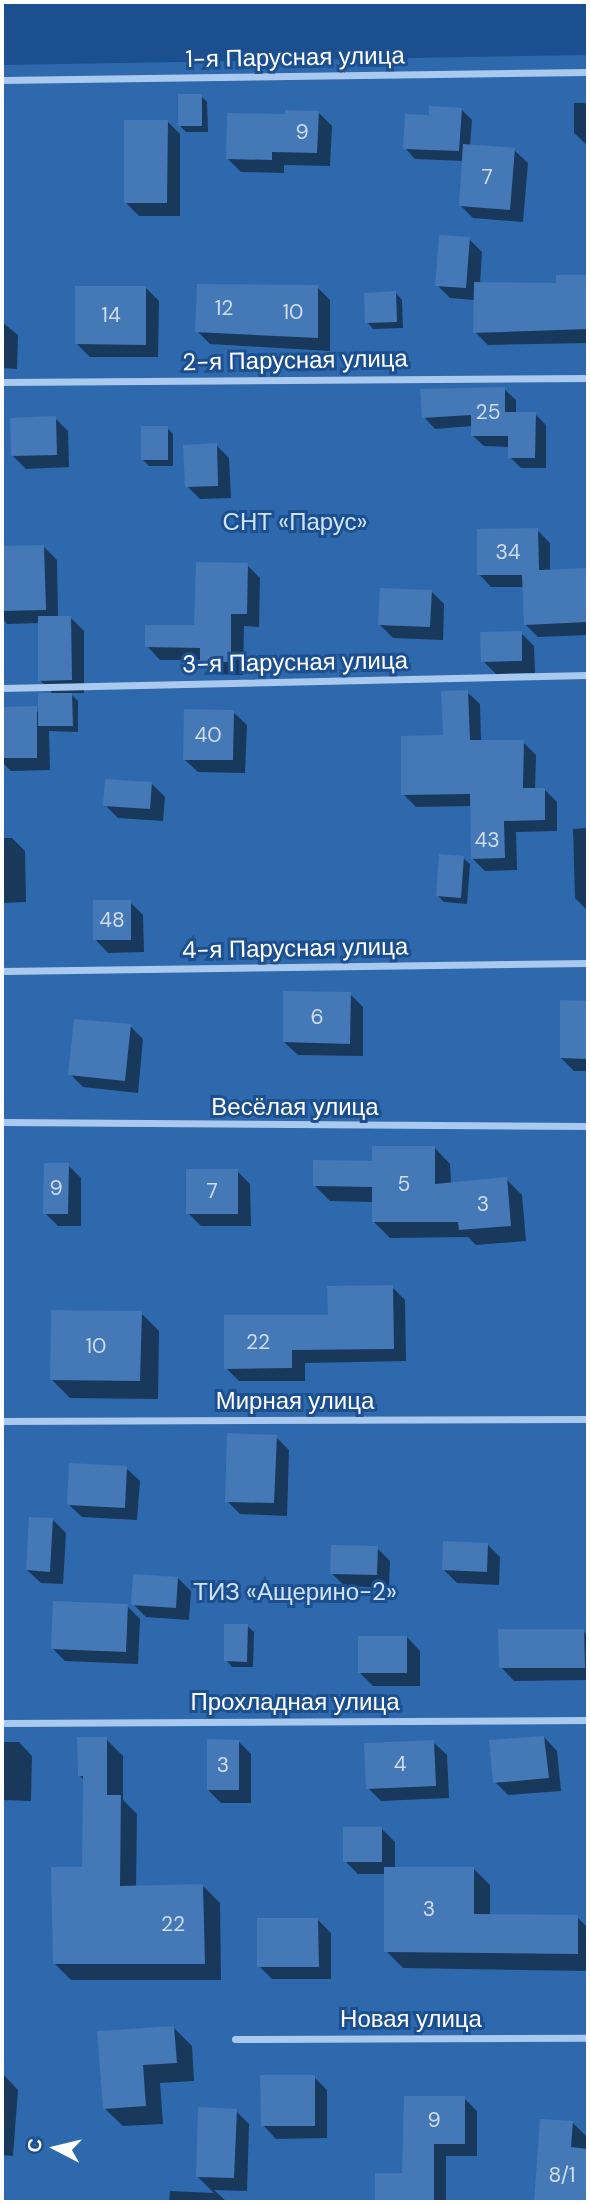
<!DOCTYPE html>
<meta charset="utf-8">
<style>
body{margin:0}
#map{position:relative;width:590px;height:2204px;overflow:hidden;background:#1b4f8f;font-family:"DM Sans",sans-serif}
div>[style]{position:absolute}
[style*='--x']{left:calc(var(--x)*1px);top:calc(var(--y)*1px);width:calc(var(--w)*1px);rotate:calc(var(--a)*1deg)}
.green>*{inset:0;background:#2e69ad}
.shadow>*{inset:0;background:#0007}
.building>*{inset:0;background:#4478b7}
.minor>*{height:7px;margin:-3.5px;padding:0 3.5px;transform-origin:3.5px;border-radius:3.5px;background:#a9c9ee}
span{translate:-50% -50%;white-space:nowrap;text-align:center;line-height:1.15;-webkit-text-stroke:6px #1b4f8f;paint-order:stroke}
.number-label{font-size:21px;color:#d0dded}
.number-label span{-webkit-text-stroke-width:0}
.street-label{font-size:24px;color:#fff}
.park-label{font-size:24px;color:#cfe3fa}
.frame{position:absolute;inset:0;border:4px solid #fff;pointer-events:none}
.north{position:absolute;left:21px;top:2113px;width:70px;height:70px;-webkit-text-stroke:5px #1b4f8f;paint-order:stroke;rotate:277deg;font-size:19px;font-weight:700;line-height:28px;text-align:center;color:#fff}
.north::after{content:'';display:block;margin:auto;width:24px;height:32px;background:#fff;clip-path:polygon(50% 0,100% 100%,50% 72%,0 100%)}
</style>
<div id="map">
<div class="green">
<div style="clip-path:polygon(588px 55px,588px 2202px,2px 2202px,2px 65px)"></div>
</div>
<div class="shadow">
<div style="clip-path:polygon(201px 96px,207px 102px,208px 132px,186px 132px,180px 126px)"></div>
<div style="clip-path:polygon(574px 103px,588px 103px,588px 146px,574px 133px)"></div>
<div style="clip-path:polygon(461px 109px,472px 120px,470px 146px,514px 150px,528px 163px,523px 222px,473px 218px,460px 205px,464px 161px,415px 159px,405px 148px,430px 116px)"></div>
<div style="clip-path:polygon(318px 112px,332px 126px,330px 166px,284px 165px,284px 173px,241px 172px,228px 159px,287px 116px)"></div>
<div style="clip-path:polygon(167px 121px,180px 134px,180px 216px,139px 216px,126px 203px)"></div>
<div style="clip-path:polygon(469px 239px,482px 252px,480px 284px,558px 284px,558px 277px,588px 277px,588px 343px,488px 345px,475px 332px,475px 300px,450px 298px,437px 285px)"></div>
<div style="clip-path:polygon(317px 287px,330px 300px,330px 351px,210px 344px,197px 331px)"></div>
<div style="clip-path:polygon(146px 288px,159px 301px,158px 357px,90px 357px,77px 344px)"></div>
<div style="clip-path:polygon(396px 293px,402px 300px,403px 328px,373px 329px,367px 322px)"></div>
<div style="clip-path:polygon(2px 322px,18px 335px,17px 369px,2px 368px)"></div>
<div style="clip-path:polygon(504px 389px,516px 400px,516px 414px,535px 414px,546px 425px,546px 468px,521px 468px,510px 457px,510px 447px,484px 446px,472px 435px,472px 426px,435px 429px,424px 417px)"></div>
<div style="clip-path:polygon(55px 418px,68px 431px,69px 467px,26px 469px,13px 456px)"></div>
<div style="clip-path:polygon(167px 428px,173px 434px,173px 466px,149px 466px,142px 459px)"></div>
<div style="clip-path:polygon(216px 445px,229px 458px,231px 498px,200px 499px,187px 486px)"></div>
<div style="clip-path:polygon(537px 530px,550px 543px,550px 571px,588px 570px,588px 635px,538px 637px,525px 624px,524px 587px,491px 587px,479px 574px)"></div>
<div style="clip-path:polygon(44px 547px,57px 560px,58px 618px,71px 618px,84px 631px,84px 693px,70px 693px,78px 701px,78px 732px,49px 731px,50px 770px,11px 771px,2px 762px,2px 708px,40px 712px,54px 695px,40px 680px,40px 623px,7px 624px,2px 618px,2px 548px)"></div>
<div style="clip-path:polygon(247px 565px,260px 578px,259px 627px,244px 626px,243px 675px,215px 674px,201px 660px,160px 660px,147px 646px,196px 627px)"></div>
<div style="clip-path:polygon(431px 591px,444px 604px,443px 640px,393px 638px,380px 625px)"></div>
<div style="clip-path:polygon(521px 633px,534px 646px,535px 673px,496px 674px,483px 661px)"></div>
<div style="clip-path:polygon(467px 692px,480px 704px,481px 742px,523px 742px,536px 755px,535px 790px,544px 789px,557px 802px,557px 831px,516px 832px,517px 870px,485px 871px,472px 858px,472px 806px,416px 807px,403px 794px,445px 737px)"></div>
<div style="clip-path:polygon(233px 712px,247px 725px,245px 773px,198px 772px,184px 759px)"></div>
<div style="clip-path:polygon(151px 783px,165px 797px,163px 821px,118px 818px,105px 805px)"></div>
<div style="clip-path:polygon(588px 828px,588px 911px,575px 898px,573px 829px)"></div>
<div style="clip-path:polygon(2px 838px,12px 838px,25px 851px,26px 902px,2px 903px)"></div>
<div style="clip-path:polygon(463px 858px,470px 864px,467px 904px,444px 902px,438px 896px)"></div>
<div style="clip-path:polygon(130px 902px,143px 915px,144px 952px,108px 953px,95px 939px)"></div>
<div style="clip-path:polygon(350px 994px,363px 1007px,363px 1056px,298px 1055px,284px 1042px)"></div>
<div style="clip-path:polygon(562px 1002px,588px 1003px,588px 1071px,574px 1071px,561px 1058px)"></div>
<div style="clip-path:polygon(130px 1026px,143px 1039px,138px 1093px,83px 1087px,70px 1074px)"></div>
<div style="clip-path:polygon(434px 1147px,450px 1164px,451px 1184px,506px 1179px,522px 1195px,526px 1241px,476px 1245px,468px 1237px,390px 1238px,374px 1222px,374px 1202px,330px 1201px,314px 1185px,374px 1163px)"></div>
<div style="clip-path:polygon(68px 1165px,81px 1178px,81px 1226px,58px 1226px,45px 1213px)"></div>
<div style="clip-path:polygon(237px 1171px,250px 1184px,251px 1226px,201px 1226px,188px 1213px)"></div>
<div style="clip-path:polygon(392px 1287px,405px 1300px,406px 1361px,305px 1363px,305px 1381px,239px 1381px,226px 1368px)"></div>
<div style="clip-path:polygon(141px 1313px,159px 1331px,158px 1399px,70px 1398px,52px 1380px)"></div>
<div style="clip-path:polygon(276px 1437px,289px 1450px,287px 1516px,240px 1514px,227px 1501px)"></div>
<div style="clip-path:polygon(126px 1468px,140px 1481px,137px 1520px,82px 1517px,68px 1504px)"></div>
<div style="clip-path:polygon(53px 1520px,66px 1533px,63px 1584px,41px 1583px,27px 1570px)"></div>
<div style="clip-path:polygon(487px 1544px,500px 1557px,499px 1585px,457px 1583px,444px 1570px)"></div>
<div style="clip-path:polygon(377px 1548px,390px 1561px,389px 1588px,345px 1586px,331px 1573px)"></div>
<div style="clip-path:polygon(178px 1578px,191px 1591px,189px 1620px,146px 1617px,133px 1604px)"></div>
<div style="clip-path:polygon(127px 1606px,140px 1619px,138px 1664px,65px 1661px,52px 1648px)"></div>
<div style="clip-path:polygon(247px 1626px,254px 1632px,253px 1667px,232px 1667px,226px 1660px)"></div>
<div style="clip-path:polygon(583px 1631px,588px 1636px,588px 1680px,514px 1681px,501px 1667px)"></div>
<div style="clip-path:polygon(407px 1637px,420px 1651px,420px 1686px,373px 1686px,360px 1673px)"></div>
<div style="clip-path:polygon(544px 1737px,557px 1751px,561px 1791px,508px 1795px,495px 1782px)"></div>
<div style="clip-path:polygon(106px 1739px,123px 1756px,123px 1800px,137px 1814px,136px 1887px,203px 1886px,220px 1903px,221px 1980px,71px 1980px,54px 1963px,83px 1868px,85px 1781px,79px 1775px)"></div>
<div style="clip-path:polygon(238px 1741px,251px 1754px,251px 1803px,221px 1803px,208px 1790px)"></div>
<div style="clip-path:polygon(2px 1742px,19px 1742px,32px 1756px,31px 1801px,2px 1800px)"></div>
<div style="clip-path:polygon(433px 1742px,447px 1755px,449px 1798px,381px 1801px,368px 1788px)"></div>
<div style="clip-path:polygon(382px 1829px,395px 1842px,395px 1869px,473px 1868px,490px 1885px,490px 1916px,577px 1917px,588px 1928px,588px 1971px,403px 1968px,386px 1951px,385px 1874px,358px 1874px,345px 1861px)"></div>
<div style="clip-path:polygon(318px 1920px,331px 1933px,331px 1979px,272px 1979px,259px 1966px)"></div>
<div style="clip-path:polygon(173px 2027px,192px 2046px,194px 2081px,160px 2083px,163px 2124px,123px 2126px,104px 2108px)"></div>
<div style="clip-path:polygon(2px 2073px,18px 2090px,13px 2156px,2px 2155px)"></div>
<div style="clip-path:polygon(314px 2077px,327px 2090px,327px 2138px,276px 2139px,263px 2125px)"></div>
<div style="clip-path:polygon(464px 2098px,477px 2111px,477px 2156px,446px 2156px,446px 2202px,376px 2202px,376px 2175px,404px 2175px)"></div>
<div style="clip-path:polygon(236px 2111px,249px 2124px,247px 2191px,214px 2190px,227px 2202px,169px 2202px,170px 2191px,214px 2193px,197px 2176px)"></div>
<div style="clip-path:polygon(542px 2121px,573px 2123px,588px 2138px,588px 2202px,536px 2202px)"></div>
</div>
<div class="building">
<div style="clip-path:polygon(178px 94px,202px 94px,202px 126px,178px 126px)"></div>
<div style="clip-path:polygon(429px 106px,462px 108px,459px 151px,403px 149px,405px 114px,429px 115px)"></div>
<div style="clip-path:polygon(285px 110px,319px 111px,317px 153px,272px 152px,272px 160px,226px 159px,227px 113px,285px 114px)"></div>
<div style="clip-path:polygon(124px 120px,168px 120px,167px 203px,124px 203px)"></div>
<div style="clip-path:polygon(463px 144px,515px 148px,510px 210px,459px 206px)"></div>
<div style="clip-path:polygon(439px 235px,470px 237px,466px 288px,435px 286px)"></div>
<div style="clip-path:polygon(556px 275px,588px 275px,588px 329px,473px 333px,474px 282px,556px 283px)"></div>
<div style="clip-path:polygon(197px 284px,318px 285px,318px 338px,195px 332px)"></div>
<div style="clip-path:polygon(75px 286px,146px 286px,146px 345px,75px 344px)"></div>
<div style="clip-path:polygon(396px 291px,397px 322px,365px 323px,364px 293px)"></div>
<div style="clip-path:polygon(505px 387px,505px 412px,536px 412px,535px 458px,508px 458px,508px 436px,471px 436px,471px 415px,422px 418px,420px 389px)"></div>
<div style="clip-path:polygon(56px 416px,57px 455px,11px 456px,10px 418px)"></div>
<div style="clip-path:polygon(141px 426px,168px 426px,168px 460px,141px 460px)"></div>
<div style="clip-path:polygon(217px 443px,218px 486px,185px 487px,183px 445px)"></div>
<div style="clip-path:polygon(538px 528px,539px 570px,588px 568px,588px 622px,524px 625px,522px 575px,477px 575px,477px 529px)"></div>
<div style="clip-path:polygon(44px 545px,46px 610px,2px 611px,2px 546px)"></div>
<div style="clip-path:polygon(196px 562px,248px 563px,247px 614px,231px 614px,231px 662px,200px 662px,200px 648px,145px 647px,145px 625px,194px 625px)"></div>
<div style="clip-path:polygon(380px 588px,432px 590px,430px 627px,378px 625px)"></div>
<div style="clip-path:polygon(38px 616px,71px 616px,72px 680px,38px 681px)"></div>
<div style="clip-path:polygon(522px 631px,522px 661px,481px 662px,480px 632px)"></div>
<div style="clip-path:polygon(468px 690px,470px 740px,524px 740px,523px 788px,545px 788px,545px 820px,504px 821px,505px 858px,471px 859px,470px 794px,401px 795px,401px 736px,443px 735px,441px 691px)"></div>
<div style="clip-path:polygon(38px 693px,72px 693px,73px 726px,38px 726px)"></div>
<div style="clip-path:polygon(37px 706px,37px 758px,2px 758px,2px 707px)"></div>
<div style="clip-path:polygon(184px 709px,234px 710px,233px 760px,183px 760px)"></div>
<div style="clip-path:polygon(105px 779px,152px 782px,150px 809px,103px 806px)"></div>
<div style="clip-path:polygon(439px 854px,464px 856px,461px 898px,436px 896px)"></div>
<div style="clip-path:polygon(93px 900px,131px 900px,131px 940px,93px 940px)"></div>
<div style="clip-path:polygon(283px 991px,351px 992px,350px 1044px,283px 1042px)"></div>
<div style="clip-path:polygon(560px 1000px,588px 1001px,588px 1059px,560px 1058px)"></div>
<div style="clip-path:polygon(74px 1019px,131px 1024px,125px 1081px,68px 1075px)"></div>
<div style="clip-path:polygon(372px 1146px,435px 1146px,435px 1184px,507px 1177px,511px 1226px,459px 1230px,458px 1222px,372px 1222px,372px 1187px,313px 1186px,313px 1160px,372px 1161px)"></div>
<div style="clip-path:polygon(44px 1163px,69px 1163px,68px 1214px,43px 1214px)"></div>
<div style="clip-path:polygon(186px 1169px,238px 1169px,238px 1214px,186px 1214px)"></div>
<div style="clip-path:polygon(393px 1285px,394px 1349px,292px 1350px,292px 1368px,224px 1369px,224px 1315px,328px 1315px,327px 1286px)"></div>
<div style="clip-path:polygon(51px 1310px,142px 1311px,140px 1381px,50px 1380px)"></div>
<div style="clip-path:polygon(227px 1433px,277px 1435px,274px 1503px,225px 1502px)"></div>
<div style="clip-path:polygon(69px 1463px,127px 1466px,125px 1508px,67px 1505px)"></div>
<div style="clip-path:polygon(29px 1517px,53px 1518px,50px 1572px,26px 1570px)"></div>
<div style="clip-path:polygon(443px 1541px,488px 1543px,487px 1572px,442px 1570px)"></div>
<div style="clip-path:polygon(331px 1545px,378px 1546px,377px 1575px,330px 1574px)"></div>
<div style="clip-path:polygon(133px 1574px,178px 1577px,176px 1608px,131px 1605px)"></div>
<div style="clip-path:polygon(53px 1601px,128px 1604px,126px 1652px,51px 1649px)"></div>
<div style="clip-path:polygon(224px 1624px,248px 1624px,247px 1662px,224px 1661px)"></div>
<div style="clip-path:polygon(498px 1629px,584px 1629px,585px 1668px,499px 1668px)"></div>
<div style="clip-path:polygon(358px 1636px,407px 1636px,407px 1673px,358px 1673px)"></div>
<div style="clip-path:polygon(544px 1736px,549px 1778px,493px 1783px,489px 1740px)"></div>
<div style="clip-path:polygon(77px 1737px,107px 1737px,107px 1795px,121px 1795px,120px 1886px,203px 1884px,205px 1964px,53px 1964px,51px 1867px,82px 1867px,83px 1776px,78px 1776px)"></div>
<div style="clip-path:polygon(207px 1739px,239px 1740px,239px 1790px,207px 1790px)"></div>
<div style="clip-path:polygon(434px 1740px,436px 1786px,366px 1789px,364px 1743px)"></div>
<div style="clip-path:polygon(343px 1827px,382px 1827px,382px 1862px,343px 1862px)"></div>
<div style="clip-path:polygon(384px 1867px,474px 1867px,474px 1914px,578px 1915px,578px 1954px,384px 1952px)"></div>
<div style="clip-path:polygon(257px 1918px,318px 1918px,319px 1967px,257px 1967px)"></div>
<div style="clip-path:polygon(174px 2026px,177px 2063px,143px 2065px,146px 2106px,103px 2109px,97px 2031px)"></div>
<div style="clip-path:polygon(260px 2075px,315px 2075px,315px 2126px,261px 2126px)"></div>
<div style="clip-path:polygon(404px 2096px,465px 2096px,465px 2144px,434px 2144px,434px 2202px,375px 2202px,375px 2173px,402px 2173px)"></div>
<div style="clip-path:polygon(198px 2107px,237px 2109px,234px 2178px,196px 2177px)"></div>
<div style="clip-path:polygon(540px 2119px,573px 2121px,571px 2147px,588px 2149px,588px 2202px,534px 2202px)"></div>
</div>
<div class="minor">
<div style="--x:2;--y:80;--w:586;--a:-0.78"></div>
<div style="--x:2;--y:382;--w:586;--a:-0.39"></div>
<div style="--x:2;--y:688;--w:586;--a:-1.27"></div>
<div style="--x:2;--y:971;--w:586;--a:-0.78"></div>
<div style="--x:2;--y:1122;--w:586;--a:0.39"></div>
<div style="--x:2;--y:1421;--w:586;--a:-0.2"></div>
<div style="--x:2;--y:1723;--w:586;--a:-0.29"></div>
<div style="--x:235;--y:2039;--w:353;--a:-0.2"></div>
</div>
<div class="number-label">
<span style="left:302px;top:132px">9</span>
<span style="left:487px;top:177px">7</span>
<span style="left:224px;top:308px">12</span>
<span style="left:293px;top:312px">10</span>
<span style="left:111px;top:315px">14</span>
<span style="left:488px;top:412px">25</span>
<span style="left:508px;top:552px">34</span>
<span style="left:208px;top:735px">40</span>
<span style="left:487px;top:840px">43</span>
<span style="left:112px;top:920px">48</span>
<span style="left:317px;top:1017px">6</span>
<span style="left:404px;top:1184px">5</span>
<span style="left:56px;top:1188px">9</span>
<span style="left:212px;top:1191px">7</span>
<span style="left:483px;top:1204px">3</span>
<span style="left:258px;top:1342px">22</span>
<span style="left:96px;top:1346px">10</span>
<span style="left:400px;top:1764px">4</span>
<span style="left:223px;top:1765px">3</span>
<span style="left:429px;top:1909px">3</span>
<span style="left:173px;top:1924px">22</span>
<span style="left:434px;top:2120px">9</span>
<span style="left:562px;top:2175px">8/1</span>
</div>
<div class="street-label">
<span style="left:295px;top:57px;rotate:-1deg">1-я Парусная улица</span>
<span style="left:295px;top:360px;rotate:-1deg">2-я Парусная улица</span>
<span style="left:295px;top:662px;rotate:-1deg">3-я Парусная улица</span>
<span style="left:295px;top:948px;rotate:-1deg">4-я Парусная улица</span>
<span style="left:295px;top:1107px">Весёлая улица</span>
<span style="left:295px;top:1401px">Мирная улица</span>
<span style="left:295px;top:1702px">Прохладная улица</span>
<span style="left:411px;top:2019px">Новая улица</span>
</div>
<div class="park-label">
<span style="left:295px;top:522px">СНТ «Парус»</span>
<span style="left:295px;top:1592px">ТИЗ «Ащерино-2»</span>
</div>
<div class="frame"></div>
<div class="north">С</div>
</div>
